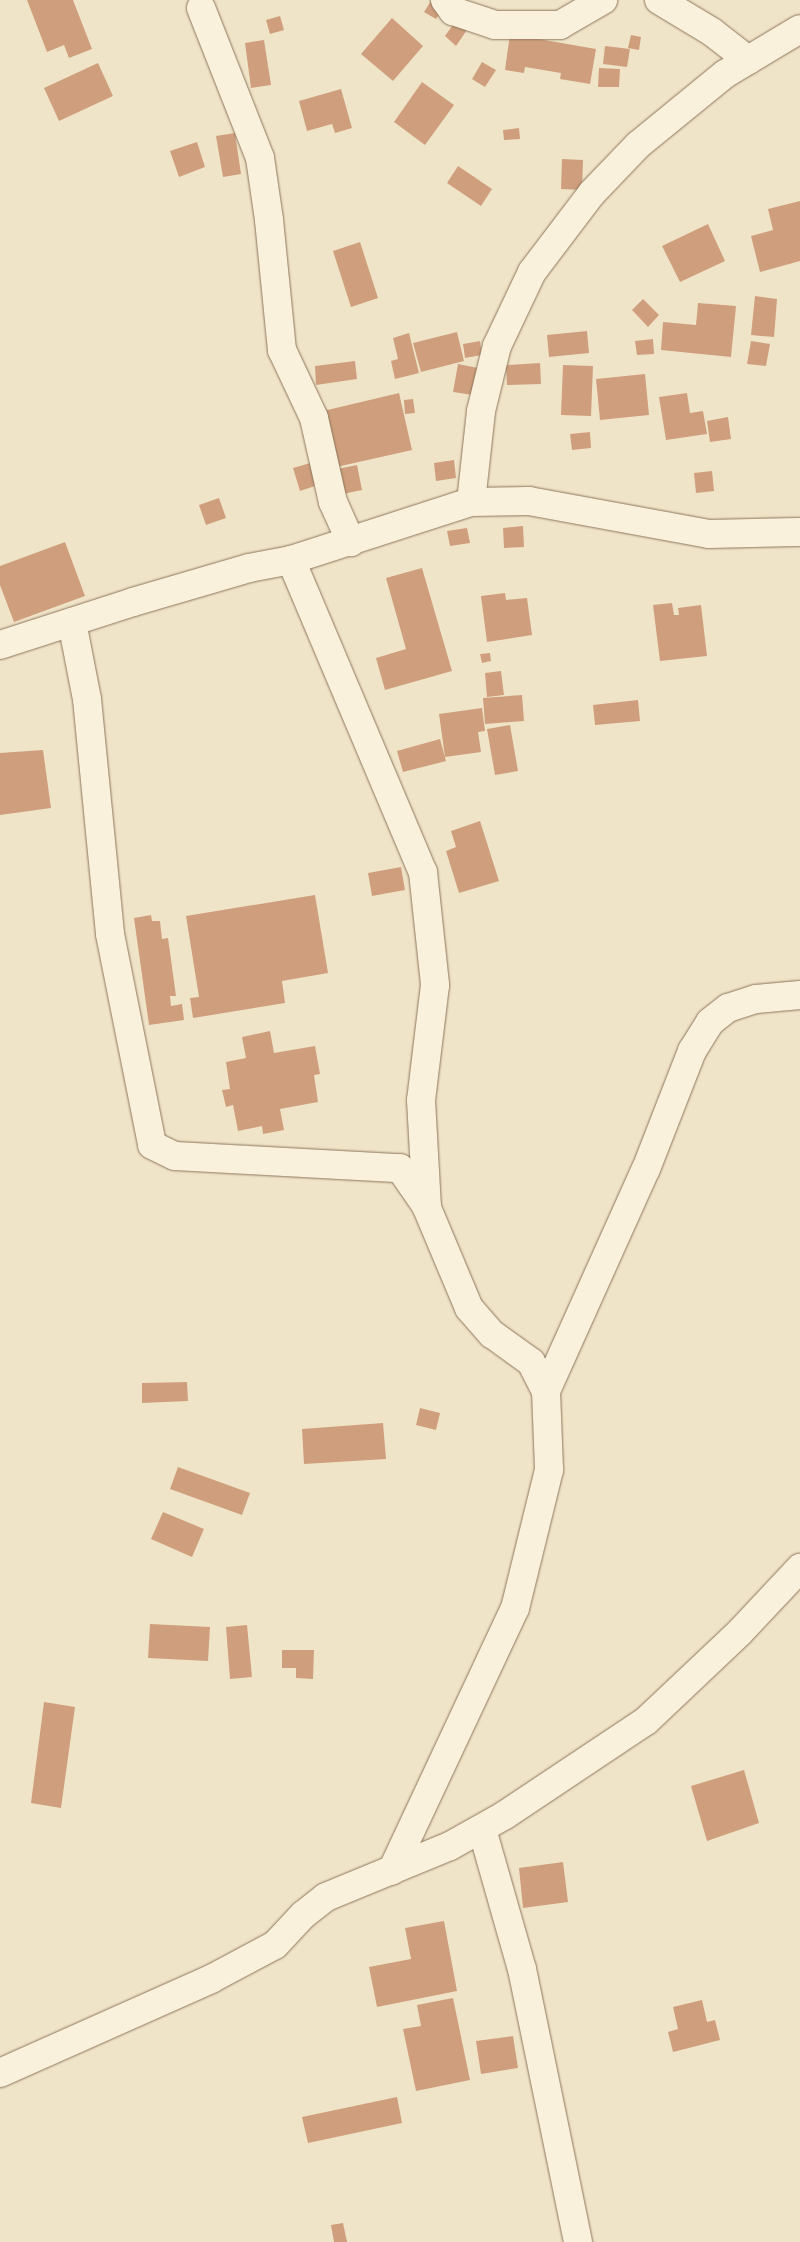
<!DOCTYPE html>
<style>
body{margin:0}
#map{position:relative;width:800px;height:2242px;overflow:hidden;background:#f0e4c8;font-family:"IBM Plex Serif",serif}
div>[style]{position:absolute}
[style*='--x']{left:calc(var(--x)*1px);top:calc(var(--y)*1px);width:calc(var(--w)*1px);rotate:calc(var(--a)*1deg)}
.building>*{inset:0;background:#cf9f7d}
.roads{filter:drop-shadow(0 0 1px #8d765c) drop-shadow(0 0 1px #8d765c)}
.street>*{height:28px;margin:-14px;padding:0 14px;transform-origin:14px;border-radius:14px;background:#faf1dc}
span{translate:-50% -50%;white-space:nowrap;text-align:center;line-height:1.15;-webkit-text-stroke:4.5px #f7eed8;paint-order:stroke}
</style>
<div id="map">
<div class="building">
<div style="clip-path:polygon(27px 0,73px 0,92px 49px,69px 58px,64px 45px,47px 52px)"></div>
<div style="clip-path:polygon(431px 1px,443px 9px,436px 19px,424px 12px)"></div>
<div style="clip-path:polygon(280px 16px,284px 30px,270px 34px,266px 20px)"></div>
<div style="clip-path:polygon(392px 18px,423px 46px,393px 81px,361px 54px)"></div>
<div style="clip-path:polygon(455px 22px,467px 30px,456px 46px,445px 36px)"></div>
<div style="clip-path:polygon(510px 34px,596px 49px,590px 84px,560px 79px,561px 73px,525px 67px,524px 73px,505px 70px)"></div>
<div style="clip-path:polygon(631px 35px,641px 37px,639px 50px,628px 48px)"></div>
<div style="clip-path:polygon(264px 40px,271px 85px,251px 88px,245px 43px)"></div>
<div style="clip-path:polygon(605px 46px,630px 49px,627px 67px,603px 64px)"></div>
<div style="clip-path:polygon(482px 62px,496px 70px,485px 87px,472px 79px)"></div>
<div style="clip-path:polygon(98px 63px,113px 96px,59px 121px,44px 88px)"></div>
<div style="clip-path:polygon(599px 68px,620px 69px,619px 87px,598px 87px)"></div>
<div style="clip-path:polygon(422px 82px,454px 105px,425px 145px,394px 122px)"></div>
<div style="clip-path:polygon(341px 89px,352px 128px,335px 133px,332px 124px,307px 131px,299px 101px)"></div>
<div style="clip-path:polygon(519px 128px,520px 139px,504px 140px,503px 130px)"></div>
<div style="clip-path:polygon(235px 133px,241px 174px,223px 177px,216px 136px)"></div>
<div style="clip-path:polygon(197px 142px,205px 167px,179px 177px,170px 151px)"></div>
<div style="clip-path:polygon(562px 159px,583px 160px,582px 190px,561px 189px)"></div>
<div style="clip-path:polygon(458px 166px,492px 189px,481px 206px,447px 183px)"></div>
<div style="clip-path:polygon(800px 201px,800px 261px,760px 272px,751px 236px,773px 230px,768px 209px)"></div>
<div style="clip-path:polygon(708px 224px,725px 261px,680px 282px,662px 246px)"></div>
<div style="clip-path:polygon(360px 242px,378px 298px,351px 307px,333px 251px)"></div>
<div style="clip-path:polygon(755px 296px,777px 299px,774px 337px,751px 335px)"></div>
<div style="clip-path:polygon(643px 299px,659px 315px,648px 327px,632px 310px)"></div>
<div style="clip-path:polygon(698px 303px,736px 306px,731px 357px,661px 350px,663px 322px,696px 325px)"></div>
<div style="clip-path:polygon(587px 331px,589px 353px,549px 357px,547px 335px)"></div>
<div style="clip-path:polygon(457px 332px,464px 361px,421px 372px,413px 343px)"></div>
<div style="clip-path:polygon(409px 333px,419px 373px,395px 379px,391px 361px,398px 359px,393px 338px)"></div>
<div style="clip-path:polygon(653px 339px,654px 354px,637px 355px,635px 341px)"></div>
<div style="clip-path:polygon(480px 341px,482px 355px,465px 358px,463px 344px)"></div>
<div style="clip-path:polygon(751px 341px,770px 344px,766px 366px,747px 364px)"></div>
<div style="clip-path:polygon(355px 361px,357px 379px,316px 385px,315px 366px)"></div>
<div style="clip-path:polygon(540px 363px,541px 384px,507px 385px,506px 365px)"></div>
<div style="clip-path:polygon(458px 364px,478px 368px,473px 395px,453px 392px)"></div>
<div style="clip-path:polygon(563px 365px,593px 366px,591px 416px,561px 415px)"></div>
<div style="clip-path:polygon(645px 374px,649px 415px,600px 420px,596px 379px)"></div>
<div style="clip-path:polygon(399px 393px,412px 450px,332px 468px,319px 412px)"></div>
<div style="clip-path:polygon(687px 393px,690px 413px,703px 411px,707px 434px,666px 440px,659px 397px)"></div>
<div style="clip-path:polygon(413px 399px,415px 413px,405px 414px,404px 400px)"></div>
<div style="clip-path:polygon(728px 417px,731px 439px,710px 442px,707px 421px)"></div>
<div style="clip-path:polygon(590px 432px,591px 448px,572px 450px,570px 434px)"></div>
<div style="clip-path:polygon(454px 460px,456px 478px,436px 481px,434px 463px)"></div>
<div style="clip-path:polygon(314px 462px,321px 484px,300px 491px,293px 468px)"></div>
<div style="clip-path:polygon(357px 465px,362px 490px,338px 495px,333px 470px)"></div>
<div style="clip-path:polygon(712px 471px,714px 491px,696px 493px,694px 473px)"></div>
<div style="clip-path:polygon(219px 498px,226px 518px,206px 525px,199px 505px)"></div>
<div style="clip-path:polygon(523px 526px,524px 547px,504px 548px,503px 528px)"></div>
<div style="clip-path:polygon(467px 528px,470px 543px,450px 546px,447px 531px)"></div>
<div style="clip-path:polygon(65px 542px,85px 596px,14px 622px,0 585px,0 566px)"></div>
<div style="clip-path:polygon(422px 568px,452px 671px,385px 690px,376px 658px,406px 649px,386px 578px)"></div>
<div style="clip-path:polygon(505px 593px,506px 600px,527px 598px,532px 635px,487px 642px,481px 596px)"></div>
<div style="clip-path:polygon(672px 603px,674px 615px,679px 615px,678px 608px,701px 605px,707px 656px,660px 661px,653px 605px)"></div>
<div style="clip-path:polygon(490px 653px,491px 661px,482px 663px,480px 654px)"></div>
<div style="clip-path:polygon(501px 671px,504px 695px,487px 697px,485px 673px)"></div>
<div style="clip-path:polygon(522px 695px,524px 721px,485px 724px,483px 698px)"></div>
<div style="clip-path:polygon(638px 700px,640px 721px,595px 725px,593px 705px)"></div>
<div style="clip-path:polygon(482px 708px,485px 731px,478px 732px,481px 752px,445px 757px,439px 714px)"></div>
<div style="clip-path:polygon(510px 725px,518px 771px,495px 775px,487px 729px)"></div>
<div style="clip-path:polygon(440px 739px,446px 761px,403px 772px,397px 751px)"></div>
<div style="clip-path:polygon(43px 750px,51px 808px,0 815px,0 753px)"></div>
<div style="clip-path:polygon(480px 821px,499px 881px,459px 893px,446px 851px,456px 847px,451px 831px)"></div>
<div style="clip-path:polygon(401px 867px,405px 890px,372px 896px,368px 873px)"></div>
<div style="clip-path:polygon(315px 895px,328px 973px,282px 981px,285px 1003px,193px 1018px,190px 998px,199px 997px,186px 916px)"></div>
<div style="clip-path:polygon(151px 915px,152px 921px,160px 921px,162px 939px,168px 938px,176px 996px,170px 996px,171px 1006px,182px 1004px,184px 1020px,149px 1025px,134px 918px)"></div>
<div style="clip-path:polygon(270px 1031px,274px 1053px,315px 1046px,320px 1074px,314px 1075px,318px 1102px,280px 1109px,284px 1130px,263px 1134px,262px 1126px,238px 1131px,233px 1105px,226px 1107px,222px 1090px,230px 1089px,226px 1062px,246px 1058px,242px 1037px)"></div>
<div style="clip-path:polygon(187px 1382px,188px 1401px,142px 1403px,142px 1383px)"></div>
<div style="clip-path:polygon(420px 1408px,440px 1413px,436px 1430px,416px 1425px)"></div>
<div style="clip-path:polygon(383px 1423px,386px 1459px,304px 1464px,302px 1429px)"></div>
<div style="clip-path:polygon(178px 1467px,250px 1493px,242px 1515px,170px 1489px)"></div>
<div style="clip-path:polygon(163px 1512px,204px 1529px,192px 1557px,151px 1539px)"></div>
<div style="clip-path:polygon(150px 1624px,210px 1627px,208px 1661px,148px 1658px)"></div>
<div style="clip-path:polygon(247px 1625px,252px 1677px,230px 1679px,226px 1627px)"></div>
<div style="clip-path:polygon(282px 1650px,314px 1650px,313px 1679px,296px 1678px,296px 1668px,282px 1668px)"></div>
<div style="clip-path:polygon(44px 1702px,75px 1707px,61px 1808px,31px 1803px)"></div>
<div style="clip-path:polygon(744px 1770px,759px 1823px,707px 1841px,691px 1786px)"></div>
<div style="clip-path:polygon(563px 1862px,568px 1902px,523px 1908px,519px 1868px)"></div>
<div style="clip-path:polygon(444px 1921px,457px 1991px,377px 2007px,369px 1967px,411px 1959px,405px 1928px)"></div>
<div style="clip-path:polygon(453px 1998px,470px 2080px,416px 2091px,403px 2029px,421px 2026px,417px 2005px)"></div>
<div style="clip-path:polygon(702px 2000px,707px 2022px,715px 2020px,720px 2040px,673px 2052px,668px 2032px,678px 2029px,673px 2007px)"></div>
<div style="clip-path:polygon(513px 2036px,518px 2068px,481px 2074px,476px 2041px)"></div>
<div style="clip-path:polygon(397px 2097px,402px 2123px,308px 2143px,302px 2117px)"></div>
<div style="clip-path:polygon(343px 2223px,347px 2242px,334px 2242px,331px 2225px)"></div>
</div>
<div class="roads">
<div class="street">
<div style="--x:445;--y:0;--w:14;--a:54"></div>
<div style="--x:453;--y:11;--w:44;--a:18.4"></div>
<div style="--x:495;--y:25;--w:65;--a:0"></div>
<div style="--x:560;--y:25;--w:50;--a:-30.2"></div>
<div style="--x:659;--y:0;--w:62;--a:31.1"></div>
<div style="--x:712;--y:32;--w:46;--a:37.9"></div>
<div style="--x:201;--y:8;--w:161;--a:68.5"></div>
<div style="--x:260;--y:158;--w:63;--a:81.7"></div>
<div style="--x:269;--y:220;--w:131;--a:84.3"></div>
<div style="--x:282;--y:350;--w:75;--a:64.8"></div>
<div style="--x:314;--y:418;--w:86;--a:77.3"></div>
<div style="--x:333;--y:502;--w:44;--a:65.8"></div>
<div style="--x:471;--y:502;--w:92;--a:-83.7"></div>
<div style="--x:481;--y:411;--w:67;--a:-76.2"></div>
<div style="--x:497;--y:346;--w:82;--a:-64.7"></div>
<div style="--x:532;--y:272;--w:99;--a:-52.8"></div>
<div style="--x:592;--y:193;--w:66;--a:-46.2"></div>
<div style="--x:638;--y:145;--w:112;--a:-39.2"></div>
<div style="--x:725;--y:74;--w:87;--a:-31"></div>
<div style="--x:291;--y:560;--w:339;--a:67.1"></div>
<div style="--x:423;--y:872;--w:114;--a:83.9"></div>
<div style="--x:435;--y:985;--w:116;--a:96.9"></div>
<div style="--x:421;--y:1100;--w:108;--a:86.8"></div>
<div style="--x:427;--y:1208;--w:108;--a:67.2"></div>
<div style="--x:469;--y:1308;--w:35;--a:49"></div>
<div style="--x:492;--y:1334;--w:48;--a:35.7"></div>
<div style="--x:531;--y:1362;--w:33;--a:63"></div>
<div style="--x:546;--y:1391;--w:79;--a:87.8"></div>
<div style="--x:549;--y:1470;--w:142;--a:103.8"></div>
<div style="--x:515;--y:1608;--w:290;--a:115.1"></div>
<div style="--x:72;--y:622;--w:78;--a:79"></div>
<div style="--x:87;--y:699;--w:236;--a:84.4"></div>
<div style="--x:110;--y:934;--w:215;--a:78.7"></div>
<div style="--x:152;--y:1145;--w:25;--a:26"></div>
<div style="--x:175;--y:1156;--w:225;--a:3.1"></div>
<div style="--x:400;--y:1168;--w:47;--a:55.3"></div>
<div style="--x:0;--y:645;--w:140;--a:-17.9"></div>
<div style="--x:133;--y:602;--w:121;--a:-16.3"></div>
<div style="--x:249;--y:568;--w:43;--a:-10.8"></div>
<div style="--x:291;--y:560;--w:189;--a:-17.9"></div>
<div style="--x:471;--y:502;--w:58;--a:-1"></div>
<div style="--x:529;--y:501;--w:183;--a:10.4"></div>
<div style="--x:709;--y:534;--w:91;--a:-1.3"></div>
<div style="--x:546;--y:1391;--w:243;--a:-65.8"></div>
<div style="--x:646;--y:1169;--w:127;--a:-68.7"></div>
<div style="--x:692;--y:1051;--w:34;--a:-58"></div>
<div style="--x:710;--y:1022;--w:23;--a:-38"></div>
<div style="--x:728;--y:1008;--w:29;--a:-18"></div>
<div style="--x:756;--y:999;--w:44;--a:-5.2"></div>
<div style="--x:482;--y:1829;--w:146;--a:74.1"></div>
<div style="--x:522;--y:1969;--w:279;--a:78.4"></div>
<div style="--x:0;--y:2073;--w:231;--a:-24"></div>
<div style="--x:211;--y:1979;--w:72;--a:-28"></div>
<div style="--x:275;--y:1945;--w:41;--a:-47"></div>
<div style="--x:303;--y:1915;--w:29;--a:-38"></div>
<div style="--x:326;--y:1897;--w:134;--a:-22.4"></div>
<div style="--x:450;--y:1846;--w:63;--a:-29.4"></div>
<div style="--x:505;--y:1815;--w:169;--a:-33.7"></div>
<div style="--x:646;--y:1721;--w:129;--a:-43.4"></div>
<div style="--x:740;--y:1632;--w:88;--a:-46.8"></div>
</div>
</div>
</div>
